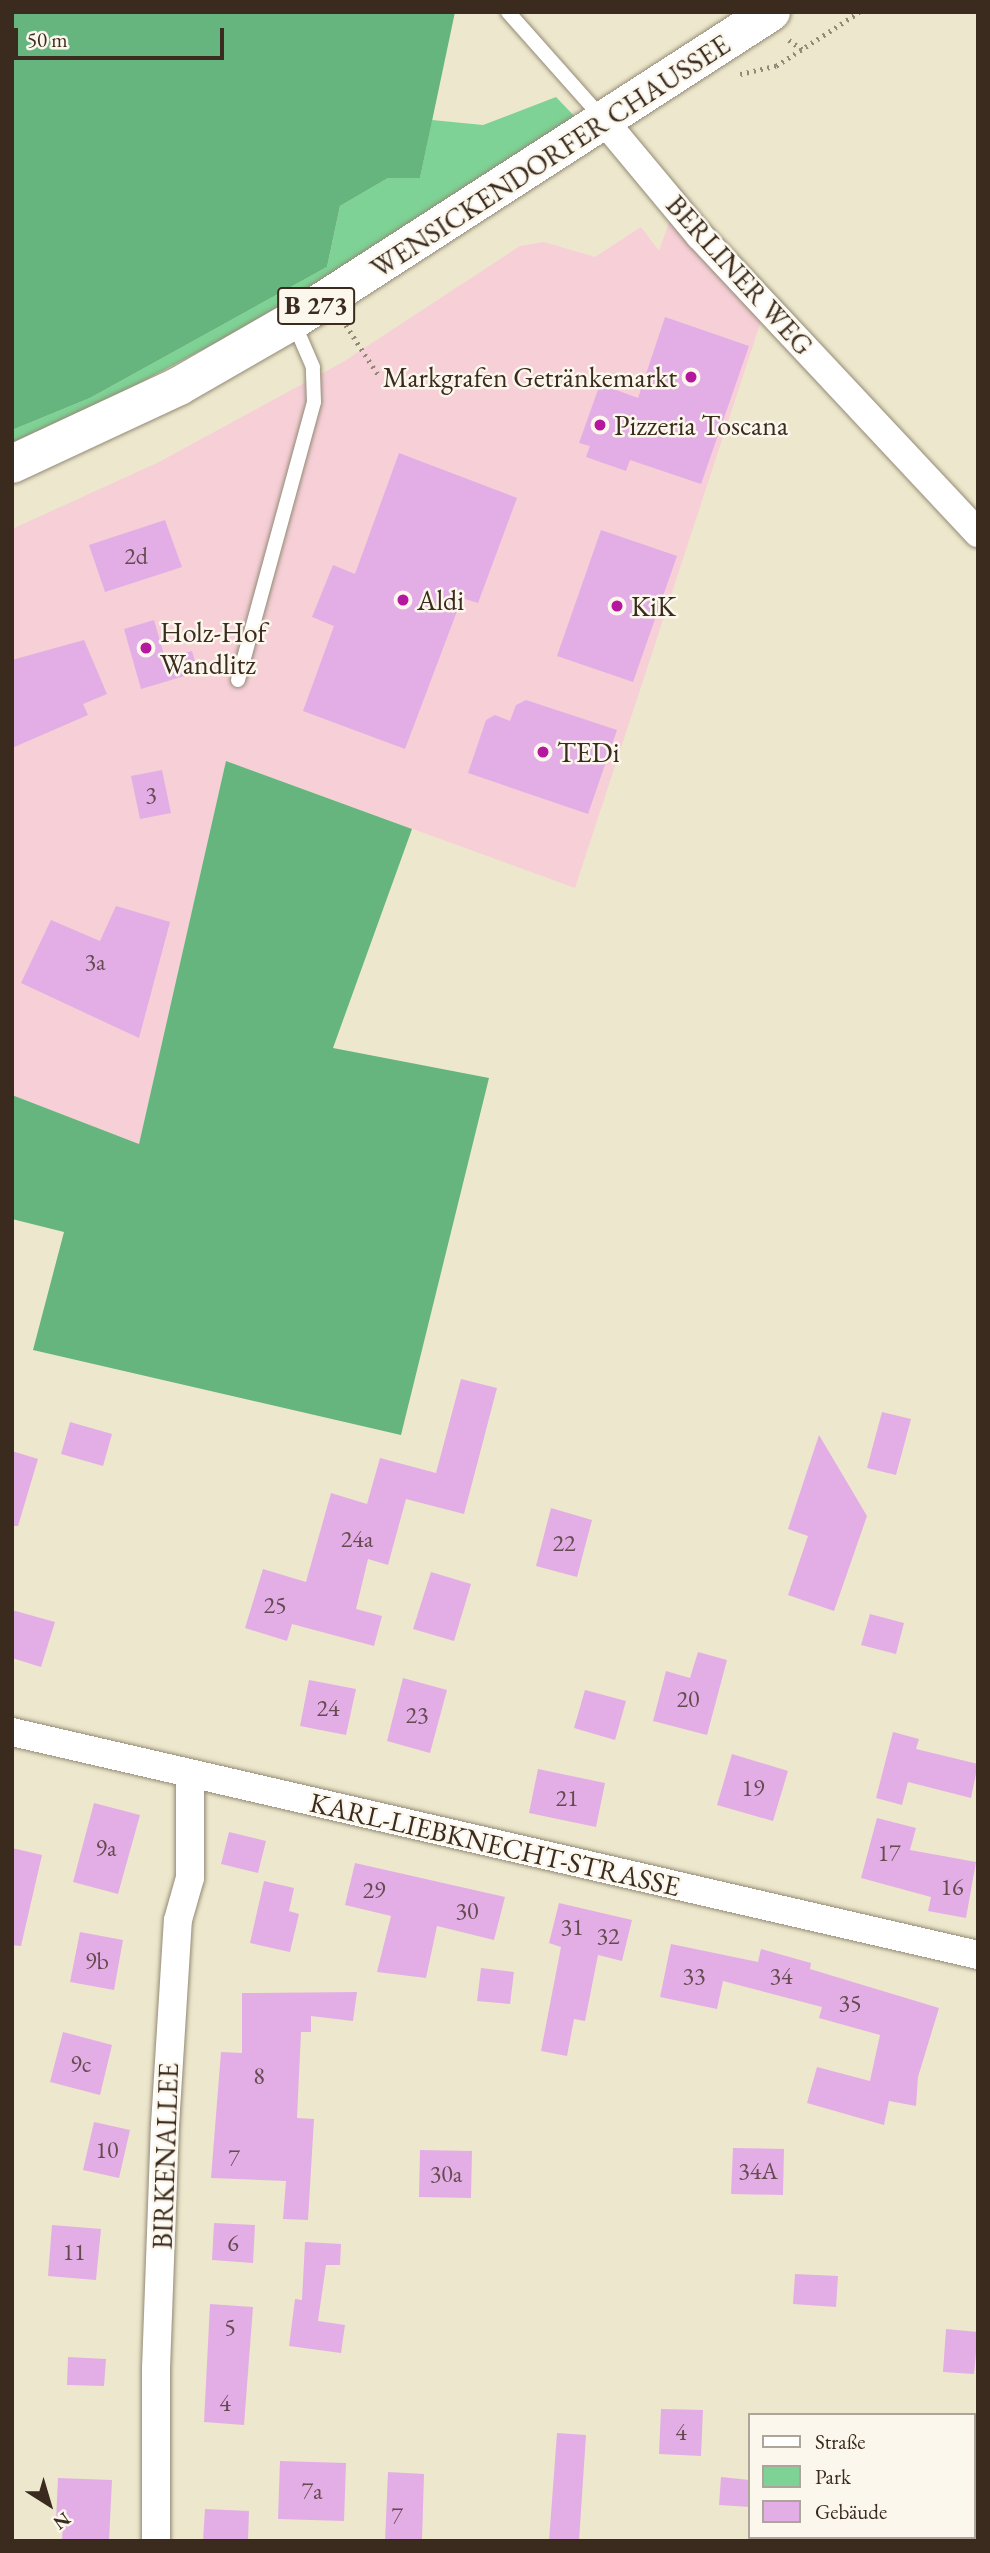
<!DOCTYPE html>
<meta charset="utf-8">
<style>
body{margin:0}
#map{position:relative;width:990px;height:2553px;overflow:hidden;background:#ede8cd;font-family:"EB Garamond",serif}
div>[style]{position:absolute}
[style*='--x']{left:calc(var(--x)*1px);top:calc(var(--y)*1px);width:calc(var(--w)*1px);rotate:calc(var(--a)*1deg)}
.built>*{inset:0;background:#f6cfd7}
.green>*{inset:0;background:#7ed295}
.forest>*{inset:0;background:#66b47e}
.building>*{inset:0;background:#e3aee5}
.path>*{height:4.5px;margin-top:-2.25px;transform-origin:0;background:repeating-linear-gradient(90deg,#948976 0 2px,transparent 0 7px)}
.roads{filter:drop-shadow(0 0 2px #948976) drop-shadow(0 0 2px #948976)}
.lane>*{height:14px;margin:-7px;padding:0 7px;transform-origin:7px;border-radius:7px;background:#fff}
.street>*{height:28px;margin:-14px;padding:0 14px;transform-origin:14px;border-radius:14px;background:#fff}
.primary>*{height:38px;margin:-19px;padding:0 19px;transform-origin:19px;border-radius:19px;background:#fff}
.dots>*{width:19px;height:19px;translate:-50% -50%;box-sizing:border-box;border:4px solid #fbf7ec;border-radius:50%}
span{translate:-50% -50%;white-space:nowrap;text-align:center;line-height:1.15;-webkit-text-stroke:5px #fbf7ec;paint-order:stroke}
.number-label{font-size:24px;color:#654b50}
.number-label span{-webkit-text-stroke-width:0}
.shield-label span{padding:2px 5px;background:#fbf7ec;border:2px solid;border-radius:5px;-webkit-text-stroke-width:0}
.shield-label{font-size:26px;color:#3b2a1e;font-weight:700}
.street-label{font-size:28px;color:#3b2a1e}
.poi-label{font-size:28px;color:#3b2a1e}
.right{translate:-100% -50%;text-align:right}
.left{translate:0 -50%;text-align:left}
.frame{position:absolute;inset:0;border:14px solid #3b2a1e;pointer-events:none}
.legend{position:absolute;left:748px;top:2413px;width:228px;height:126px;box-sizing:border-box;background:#fbf7ec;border:2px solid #aea59a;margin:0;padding:9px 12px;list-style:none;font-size:21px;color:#3b2a1e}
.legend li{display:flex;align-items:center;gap:14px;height:35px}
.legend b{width:35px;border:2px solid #aea59a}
.north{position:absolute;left:14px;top:2469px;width:70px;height:70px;-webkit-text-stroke:5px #fbf7ec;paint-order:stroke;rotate:143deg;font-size:19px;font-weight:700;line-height:28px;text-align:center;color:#3b2a1e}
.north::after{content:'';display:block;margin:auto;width:24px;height:32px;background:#3b2a1e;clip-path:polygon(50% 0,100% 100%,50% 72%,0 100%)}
.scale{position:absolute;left:14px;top:28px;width:210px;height:32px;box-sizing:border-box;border:4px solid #3b2a1e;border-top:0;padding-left:9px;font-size:21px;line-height:24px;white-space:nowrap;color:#3b2a1e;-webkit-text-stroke:5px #fbf7ec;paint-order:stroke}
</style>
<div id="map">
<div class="built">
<div style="clip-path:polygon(671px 217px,762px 318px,575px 888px,226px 761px,139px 1144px,12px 1095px,12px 529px,159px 462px,343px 362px,520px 246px,544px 242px,595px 257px,641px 227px,659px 251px)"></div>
</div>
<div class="green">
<div style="clip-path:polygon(556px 97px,578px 120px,338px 278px,62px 424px,12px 445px,12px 430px,90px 398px,327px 267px,340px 206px,388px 178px,420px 178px,432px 120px,483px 125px)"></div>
</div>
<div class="forest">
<div style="clip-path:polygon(12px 12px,455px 12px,420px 178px,388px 178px,340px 206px,327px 267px,90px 398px,12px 430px)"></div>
<div style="clip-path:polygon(226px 761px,412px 829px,333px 1048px,489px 1078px,401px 1435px,33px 1350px,64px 1232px,12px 1219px,12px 1095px,139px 1144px)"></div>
</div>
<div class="building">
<div style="clip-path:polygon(665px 317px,749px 346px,701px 484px,630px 460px,626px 471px,586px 457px,590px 446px,579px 443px,600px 384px,638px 398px)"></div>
<div style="clip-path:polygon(399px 453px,517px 498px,478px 603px,462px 598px,405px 749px,303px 711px,334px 626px,312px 617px,333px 565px,355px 574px)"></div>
<div style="clip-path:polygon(165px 520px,182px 567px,105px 592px,89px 545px)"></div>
<div style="clip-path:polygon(601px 530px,677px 556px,633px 682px,557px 656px)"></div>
<div style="clip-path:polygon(154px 620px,165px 658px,192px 651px,198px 672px,141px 689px,124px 629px)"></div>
<div style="clip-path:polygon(84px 640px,107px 694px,83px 704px,88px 715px,12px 748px,12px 660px)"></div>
<div style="clip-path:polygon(526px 700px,617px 730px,588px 814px,468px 773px,486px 720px,495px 715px,510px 721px,516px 705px)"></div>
<div style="clip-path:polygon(162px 770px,171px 813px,140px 819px,131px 776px)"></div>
<div style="clip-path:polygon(116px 906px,170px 922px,139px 1038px,21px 983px,51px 920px,100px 941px)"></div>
<div style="clip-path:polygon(461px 1379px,497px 1388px,464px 1514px,406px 1499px,388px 1565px,368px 1559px,356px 1609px,382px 1616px,374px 1646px,292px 1624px,287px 1641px,245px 1628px,263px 1569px,306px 1582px,331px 1493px,367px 1504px,380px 1458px,436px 1473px)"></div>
<div style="clip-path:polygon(882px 1412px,911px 1419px,896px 1475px,867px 1468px)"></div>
<div style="clip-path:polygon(70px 1422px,112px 1434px,103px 1466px,61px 1454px)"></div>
<div style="clip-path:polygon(819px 1435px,867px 1516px,834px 1611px,788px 1595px,808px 1536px,788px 1529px)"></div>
<div style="clip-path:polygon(12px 1451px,38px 1459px,18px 1526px,12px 1526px)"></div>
<div style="clip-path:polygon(551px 1508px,592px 1520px,577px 1577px,536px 1566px)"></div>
<div style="clip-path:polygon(431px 1572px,471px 1584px,454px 1641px,413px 1629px)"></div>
<div style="clip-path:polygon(12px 1610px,55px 1622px,41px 1667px,12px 1658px)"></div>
<div style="clip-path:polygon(870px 1614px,904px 1623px,896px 1654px,861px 1645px)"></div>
<div style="clip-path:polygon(698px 1652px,727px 1660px,707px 1735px,653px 1721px,666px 1671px,690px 1678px)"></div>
<div style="clip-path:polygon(403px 1678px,447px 1690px,430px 1753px,387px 1741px)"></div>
<div style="clip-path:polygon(309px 1680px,356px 1689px,346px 1735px,300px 1726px)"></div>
<div style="clip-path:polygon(585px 1690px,626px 1701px,615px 1740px,574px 1728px)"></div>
<div style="clip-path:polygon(893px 1732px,919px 1739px,916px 1749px,978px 1764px,971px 1798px,908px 1782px,902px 1805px,876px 1798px)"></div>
<div style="clip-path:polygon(732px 1754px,788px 1771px,773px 1821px,717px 1805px)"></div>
<div style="clip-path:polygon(538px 1769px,605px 1783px,596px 1827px,529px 1813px)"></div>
<div style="clip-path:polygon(94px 1803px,140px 1815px,118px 1894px,73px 1882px)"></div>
<div style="clip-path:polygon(877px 1818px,916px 1828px,910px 1850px,976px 1862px,966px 1918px,928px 1911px,931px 1897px,861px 1878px)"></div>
<div style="clip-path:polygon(229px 1832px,266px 1841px,258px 1873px,221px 1864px)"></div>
<div style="clip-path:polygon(12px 1848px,42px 1855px,21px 1946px,12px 1945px)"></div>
<div style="clip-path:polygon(355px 1863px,505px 1897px,494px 1940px,437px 1926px,426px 1978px,377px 1972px,391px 1916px,345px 1905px)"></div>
<div style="clip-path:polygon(264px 1881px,294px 1888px,289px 1911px,299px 1914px,290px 1952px,250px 1943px)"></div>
<div style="clip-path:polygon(559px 1903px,632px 1920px,622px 1961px,598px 1955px,585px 2021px,574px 2019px,567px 2056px,541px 2051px,561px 1947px,549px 1943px)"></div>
<div style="clip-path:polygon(80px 1932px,123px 1940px,114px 1990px,70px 1982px)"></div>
<div style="clip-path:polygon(671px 1944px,758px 1962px,761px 1949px,811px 1963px,810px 1969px,939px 2008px,918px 2077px,916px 2106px,889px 2101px,884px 2125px,807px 2103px,817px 2067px,870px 2081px,880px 2035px,819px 2018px,822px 2007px,723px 1981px,717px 2009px,660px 1997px)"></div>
<div style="clip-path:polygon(481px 1968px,514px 1972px,510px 2004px,477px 2001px)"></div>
<div style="clip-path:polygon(357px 1992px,353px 2021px,311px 2016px,311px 2032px,301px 2032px,297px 2118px,314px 2119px,308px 2220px,283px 2219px,286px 2181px,211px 2178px,221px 2052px,242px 2053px,242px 1993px)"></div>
<div style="clip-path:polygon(63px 2032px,112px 2045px,100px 2095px,50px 2082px)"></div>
<div style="clip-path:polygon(94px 2122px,130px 2130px,119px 2178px,83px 2170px)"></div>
<div style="clip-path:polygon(733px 2148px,784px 2149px,783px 2195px,731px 2194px)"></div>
<div style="clip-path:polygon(420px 2150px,472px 2151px,471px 2198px,419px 2197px)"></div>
<div style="clip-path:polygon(214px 2223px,255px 2225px,253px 2263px,212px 2260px)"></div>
<div style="clip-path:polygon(52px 2225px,101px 2229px,96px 2280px,48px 2276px)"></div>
<div style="clip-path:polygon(305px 2242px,341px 2244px,340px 2265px,326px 2265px,318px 2321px,345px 2325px,341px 2353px,289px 2346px,295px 2299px,302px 2300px)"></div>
<div style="clip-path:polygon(795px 2274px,838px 2276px,836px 2307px,793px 2304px)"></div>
<div style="clip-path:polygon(210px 2304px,253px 2307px,244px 2425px,204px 2422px)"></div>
<div style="clip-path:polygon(946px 2329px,978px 2332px,974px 2374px,943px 2372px)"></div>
<div style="clip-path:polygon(68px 2357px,106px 2359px,104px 2386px,67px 2385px)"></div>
<div style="clip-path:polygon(661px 2409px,703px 2410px,701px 2456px,659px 2454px)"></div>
<div style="clip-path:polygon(557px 2433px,586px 2435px,579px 2541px,549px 2541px)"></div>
<div style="clip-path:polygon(280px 2461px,346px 2463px,344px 2521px,278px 2519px)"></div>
<div style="clip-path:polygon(388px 2472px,424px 2474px,422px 2541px,385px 2541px)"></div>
<div style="clip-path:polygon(721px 2477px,750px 2480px,750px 2507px,719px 2505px)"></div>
<div style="clip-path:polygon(58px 2478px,112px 2480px,109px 2541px,62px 2541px,63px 2521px,56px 2521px)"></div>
<div style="clip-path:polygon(205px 2509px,249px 2511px,248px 2541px,203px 2541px)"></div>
</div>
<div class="path">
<div style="--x:789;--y:40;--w:16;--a:35"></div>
<div style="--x:740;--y:74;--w:37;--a:-13"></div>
<div style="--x:776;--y:66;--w:99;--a:-33"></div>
<div style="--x:346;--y:325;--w:61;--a:57.1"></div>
</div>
<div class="roads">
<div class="lane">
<div style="--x:508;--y:12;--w:142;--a:48.4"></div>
<div style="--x:238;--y:680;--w:288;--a:-74.7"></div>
<div style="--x:314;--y:402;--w:35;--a:-92"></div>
<div style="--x:313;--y:367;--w:50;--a:-113.5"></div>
</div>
<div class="street">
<div style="--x:605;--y:122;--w:148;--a:50.2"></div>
<div style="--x:700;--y:236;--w:407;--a:46.9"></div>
<div style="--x:12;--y:1732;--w:991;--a:13"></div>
<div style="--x:156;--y:2541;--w:172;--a:-90"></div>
<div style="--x:156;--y:2369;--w:244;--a:-87.9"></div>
<div style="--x:165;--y:2125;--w:205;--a:-86.4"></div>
<div style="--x:178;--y:1920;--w:44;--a:-74.1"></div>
<div style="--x:190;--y:1878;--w:104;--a:-90"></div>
</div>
<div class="primary">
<div style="--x:12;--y:464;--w:184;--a:-25"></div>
<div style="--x:179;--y:386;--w:130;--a:-29.9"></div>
<div style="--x:292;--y:321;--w:570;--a:-32.83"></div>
</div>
</div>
<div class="dots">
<div style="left:691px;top:377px;background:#b5179e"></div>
<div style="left:600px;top:425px;background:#b5179e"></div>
<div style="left:403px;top:600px;background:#b5179e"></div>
<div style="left:617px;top:606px;background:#b5179e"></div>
<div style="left:146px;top:648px;background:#b5179e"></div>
<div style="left:543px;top:752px;background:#b5179e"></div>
</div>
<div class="number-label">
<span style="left:136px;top:556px">2d</span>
<span style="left:151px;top:795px">3</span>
<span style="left:95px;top:962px">3a</span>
<span style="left:357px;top:1539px">24a</span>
<span style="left:564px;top:1543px">22</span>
<span style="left:275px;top:1605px">25</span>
<span style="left:688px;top:1699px">20</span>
<span style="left:328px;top:1708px">24</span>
<span style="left:417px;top:1715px">23</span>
<span style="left:753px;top:1788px">19</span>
<span style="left:567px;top:1798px">21</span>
<span style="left:106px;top:1848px">9a</span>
<span style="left:889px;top:1853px">17</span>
<span style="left:952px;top:1887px">16</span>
<span style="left:374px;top:1890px">29</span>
<span style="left:467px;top:1911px">30</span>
<span style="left:572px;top:1927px">31</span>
<span style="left:608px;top:1936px">32</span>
<span style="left:97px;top:1961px">9b</span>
<span style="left:694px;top:1976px">33</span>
<span style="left:781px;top:1976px">34</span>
<span style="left:850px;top:2003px">35</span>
<span style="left:81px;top:2064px">9c</span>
<span style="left:259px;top:2076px">8</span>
<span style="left:107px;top:2150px">10</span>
<span style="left:234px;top:2158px">7</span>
<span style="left:758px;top:2171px">34A</span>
<span style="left:446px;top:2174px">30a</span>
<span style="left:233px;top:2243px">6</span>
<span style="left:74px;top:2252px">11</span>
<span style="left:230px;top:2327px">5</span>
<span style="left:225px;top:2403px">4</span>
<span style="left:681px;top:2432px">4</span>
<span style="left:312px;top:2491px">7a</span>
<span style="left:397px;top:2516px">7</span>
</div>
<div class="shield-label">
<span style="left:316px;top:306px">B 273</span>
</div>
<div class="street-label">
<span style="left:550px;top:156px;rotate:-33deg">WENSICKENDORFER CHAUSSEE</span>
<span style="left:740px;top:275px;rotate:48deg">BERLINER WEG</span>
<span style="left:495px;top:1844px;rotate:13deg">KARL-LIEBKNECHT-STRASSE</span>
<span style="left:165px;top:2156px;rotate:-88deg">BIRKENALLEE</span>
</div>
<div class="poi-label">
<span class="right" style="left:677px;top:377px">Markgrafen Getränkemarkt</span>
<span class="left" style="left:614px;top:425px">Pizzeria Toscana</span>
<span class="left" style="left:417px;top:600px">Aldi</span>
<span class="left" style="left:631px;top:606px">KiK</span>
<span class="left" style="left:160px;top:648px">Holz-Hof<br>Wandlitz</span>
<span class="left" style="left:557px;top:752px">TEDi</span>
</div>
<div class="frame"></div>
<ul class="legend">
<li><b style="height:9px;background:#fff"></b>Straße</li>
<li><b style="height:19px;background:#7ed295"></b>Park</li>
<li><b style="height:19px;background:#e3aee5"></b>Gebäude</li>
</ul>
<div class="north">N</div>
<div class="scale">50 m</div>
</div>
